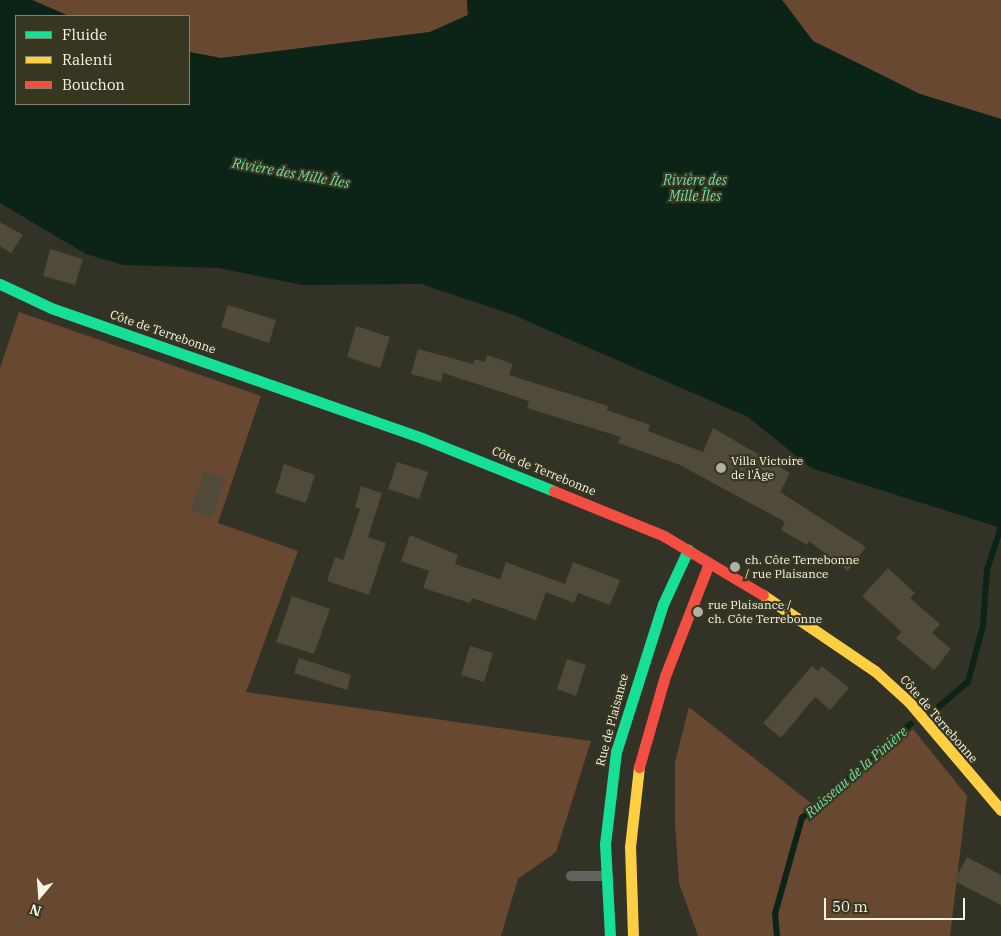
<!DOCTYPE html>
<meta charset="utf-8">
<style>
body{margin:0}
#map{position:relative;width:1001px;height:936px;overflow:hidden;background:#323226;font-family:"IBM Plex Serif",serif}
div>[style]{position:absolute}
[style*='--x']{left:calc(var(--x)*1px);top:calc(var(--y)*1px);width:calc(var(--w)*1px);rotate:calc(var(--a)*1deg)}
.green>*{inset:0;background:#684830}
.water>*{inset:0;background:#0c2417}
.stream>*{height:5.5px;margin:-2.75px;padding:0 2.75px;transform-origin:2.75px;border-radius:2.75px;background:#0c2417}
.building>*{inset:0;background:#4f4a39}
.lane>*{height:10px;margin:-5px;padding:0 5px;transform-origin:5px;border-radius:5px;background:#626460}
.fast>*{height:11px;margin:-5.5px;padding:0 5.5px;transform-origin:5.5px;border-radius:5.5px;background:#16e098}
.slow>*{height:11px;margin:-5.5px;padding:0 5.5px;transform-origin:5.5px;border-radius:5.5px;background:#ffcf43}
.jam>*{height:11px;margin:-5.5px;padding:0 5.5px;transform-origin:5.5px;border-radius:5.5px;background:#f24e42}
.dots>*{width:14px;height:14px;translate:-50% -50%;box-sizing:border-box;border:2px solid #373721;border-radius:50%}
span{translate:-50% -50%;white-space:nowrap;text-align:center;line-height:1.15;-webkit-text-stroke:4.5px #373721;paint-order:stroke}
.street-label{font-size:12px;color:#f5f5e7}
.poi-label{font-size:12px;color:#f5f5e7}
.left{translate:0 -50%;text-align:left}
.water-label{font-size:14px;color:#6ddfa5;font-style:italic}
.legend{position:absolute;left:15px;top:15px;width:175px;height:90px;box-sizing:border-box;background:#373721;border:1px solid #838370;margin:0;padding:6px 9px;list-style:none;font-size:15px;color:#f5f5e7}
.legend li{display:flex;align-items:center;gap:10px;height:25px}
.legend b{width:25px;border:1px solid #838370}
.north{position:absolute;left:15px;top:871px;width:50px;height:50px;-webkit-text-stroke:4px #373721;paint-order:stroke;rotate:198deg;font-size:14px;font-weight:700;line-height:20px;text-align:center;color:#f5f5e7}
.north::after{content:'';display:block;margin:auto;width:18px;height:22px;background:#f5f5e7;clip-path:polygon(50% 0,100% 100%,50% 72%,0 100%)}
.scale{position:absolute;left:824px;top:898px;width:141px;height:22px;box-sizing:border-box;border:2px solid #f5f5e7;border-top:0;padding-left:6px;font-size:15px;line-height:18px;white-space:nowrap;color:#f5f5e7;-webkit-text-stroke:4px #373721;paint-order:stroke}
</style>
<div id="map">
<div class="green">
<div style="clip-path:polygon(32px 0,467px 0,468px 15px,430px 32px,221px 58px,189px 52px,189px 16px,69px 16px)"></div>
<div style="clip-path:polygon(782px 0,1001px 0,1001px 119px,920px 94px,813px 41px)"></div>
<div style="clip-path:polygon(19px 312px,261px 396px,218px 523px,298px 551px,246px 692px,591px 741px,556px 852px,518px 879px,501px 936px,0 936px,0 368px)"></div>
<div style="clip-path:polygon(689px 707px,816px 807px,913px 729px,967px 796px,950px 936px,698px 936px,679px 883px,675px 824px,675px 762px)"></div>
</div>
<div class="water">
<div style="clip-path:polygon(0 0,32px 0,69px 16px,16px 16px,16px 104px,189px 104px,189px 52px,221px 58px,430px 32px,468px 15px,467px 0,782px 0,813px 41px,920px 94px,1001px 119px,1001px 528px,811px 468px,748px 417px,511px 314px,421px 284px,302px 285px,219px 268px,123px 265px,86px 254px,0 203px)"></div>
</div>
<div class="stream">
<div style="--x:935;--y:710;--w:43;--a:-40.3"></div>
<div style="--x:968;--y:682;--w:58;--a:-75"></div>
<div style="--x:983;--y:626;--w:56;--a:-85.9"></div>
<div style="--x:987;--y:570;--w:45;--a:-72"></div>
<div style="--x:777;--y:936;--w:22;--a:-95"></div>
<div style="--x:775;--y:914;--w:100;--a:-74.3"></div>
<div style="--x:802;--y:818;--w:144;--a:-40.8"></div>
</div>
<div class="building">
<div style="clip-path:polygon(0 222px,23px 235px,11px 253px,0 246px)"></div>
<div style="clip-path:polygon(50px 249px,83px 259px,75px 285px,43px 276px)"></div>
<div style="clip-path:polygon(228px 305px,276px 320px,269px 343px,221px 327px)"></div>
<div style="clip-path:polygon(356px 326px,390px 337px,380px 368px,347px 357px)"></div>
<div style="clip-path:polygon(418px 349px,473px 364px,475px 359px,485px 362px,487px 355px,513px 364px,509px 375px,608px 406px,607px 410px,650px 425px,648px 431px,703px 452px,713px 428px,790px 473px,780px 492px,866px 547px,848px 571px,809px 541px,807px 545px,781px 530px,785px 522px,680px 465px,618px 443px,621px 437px,527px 408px,529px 401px,443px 373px,441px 382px,411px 374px)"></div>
<div style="clip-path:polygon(397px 462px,428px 472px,419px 499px,388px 489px)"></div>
<div style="clip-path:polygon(284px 464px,315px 475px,306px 503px,275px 493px)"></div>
<div style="clip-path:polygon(204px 472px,225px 479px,212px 518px,191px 511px)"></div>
<div style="clip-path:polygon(361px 486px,382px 493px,368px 537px,386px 543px,369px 595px,327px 581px,335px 557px,343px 560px,360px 509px,355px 507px)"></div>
<div style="clip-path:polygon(410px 535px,458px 555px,455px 564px,500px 579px,506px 562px,565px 584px,573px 562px,620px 580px,610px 605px,578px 593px,574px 603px,546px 592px,536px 620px,472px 598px,470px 603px,423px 588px,429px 571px,401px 561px)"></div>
<div style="clip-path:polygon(888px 568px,915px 593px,910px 598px,940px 624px,932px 633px,951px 649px,934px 670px,896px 638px,902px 632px,862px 596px)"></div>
<div style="clip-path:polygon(292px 596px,330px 609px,314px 654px,276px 642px)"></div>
<div style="clip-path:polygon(470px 646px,493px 653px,484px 682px,461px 675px)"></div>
<div style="clip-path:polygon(299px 658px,351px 675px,347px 690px,294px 673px)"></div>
<div style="clip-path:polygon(567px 659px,586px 665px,576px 696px,557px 689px)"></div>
<div style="clip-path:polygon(812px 666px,818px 671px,822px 666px,849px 688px,830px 710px,815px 697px,781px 738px,763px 723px)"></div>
<div style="clip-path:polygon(967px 857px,1001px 875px,1001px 905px,954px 881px)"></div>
</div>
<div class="lane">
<div style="--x:571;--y:876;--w:33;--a:0"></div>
</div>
<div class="fast">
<div style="--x:0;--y:284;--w:56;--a:25.2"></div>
<div style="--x:51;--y:308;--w:393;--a:19.3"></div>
<div style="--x:422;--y:438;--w:142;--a:21.9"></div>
<div style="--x:610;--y:936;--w:92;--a:-93.1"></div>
<div style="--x:605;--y:844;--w:93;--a:-83.2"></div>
<div style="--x:616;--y:752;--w:155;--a:-72.4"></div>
<div style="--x:663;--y:604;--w:60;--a:-65.2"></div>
</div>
<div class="slow">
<div style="--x:763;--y:595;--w:135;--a:34.2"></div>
<div style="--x:875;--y:671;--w:46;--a:42.4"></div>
<div style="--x:909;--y:702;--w:142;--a:49.6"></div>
<div style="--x:633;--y:936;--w:89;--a:-91.9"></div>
<div style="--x:630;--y:847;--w:81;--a:-83.6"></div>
</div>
<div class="jam">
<div style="--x:554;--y:491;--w:119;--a:22.2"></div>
<div style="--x:664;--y:536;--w:115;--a:30.8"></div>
<div style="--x:639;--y:767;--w:95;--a:-74.1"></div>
<div style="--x:665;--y:676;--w:121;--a:-68.7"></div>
</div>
<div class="dots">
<div style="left:721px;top:468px;background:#b1b1a3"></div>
<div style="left:735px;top:567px;background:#b1b1a3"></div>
<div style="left:698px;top:612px;background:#b1b1a3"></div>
</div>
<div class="street-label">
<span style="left:163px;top:332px;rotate:19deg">Côte de Terrebonne</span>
<span style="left:544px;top:471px;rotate:22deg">Côte de Terrebonne</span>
<span style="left:939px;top:719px;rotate:49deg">Côte de Terrebonne</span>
<span style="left:612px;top:720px;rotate:-75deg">Rue de Plaisance</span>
</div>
<div class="poi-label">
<span class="left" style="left:731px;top:468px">Villa Victoire<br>de l'Âge</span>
<span class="left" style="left:745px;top:567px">ch. Côte Terrebonne<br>/ rue Plaisance</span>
<span class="left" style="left:708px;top:612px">rue Plaisance /<br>ch. Côte Terrebonne</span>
</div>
<div class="water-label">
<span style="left:291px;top:173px;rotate:10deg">Rivière des Mille Îles</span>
<span style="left:695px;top:188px">Rivière des<br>Mille Îles</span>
<span style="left:856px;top:772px;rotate:-41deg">Ruisseau de la Pinière</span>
</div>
<ul class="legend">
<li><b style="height:6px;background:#16e098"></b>Fluide</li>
<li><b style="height:6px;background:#ffcf43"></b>Ralenti</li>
<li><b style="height:6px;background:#f24e42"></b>Bouchon</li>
</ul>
<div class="north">N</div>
<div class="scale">50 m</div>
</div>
